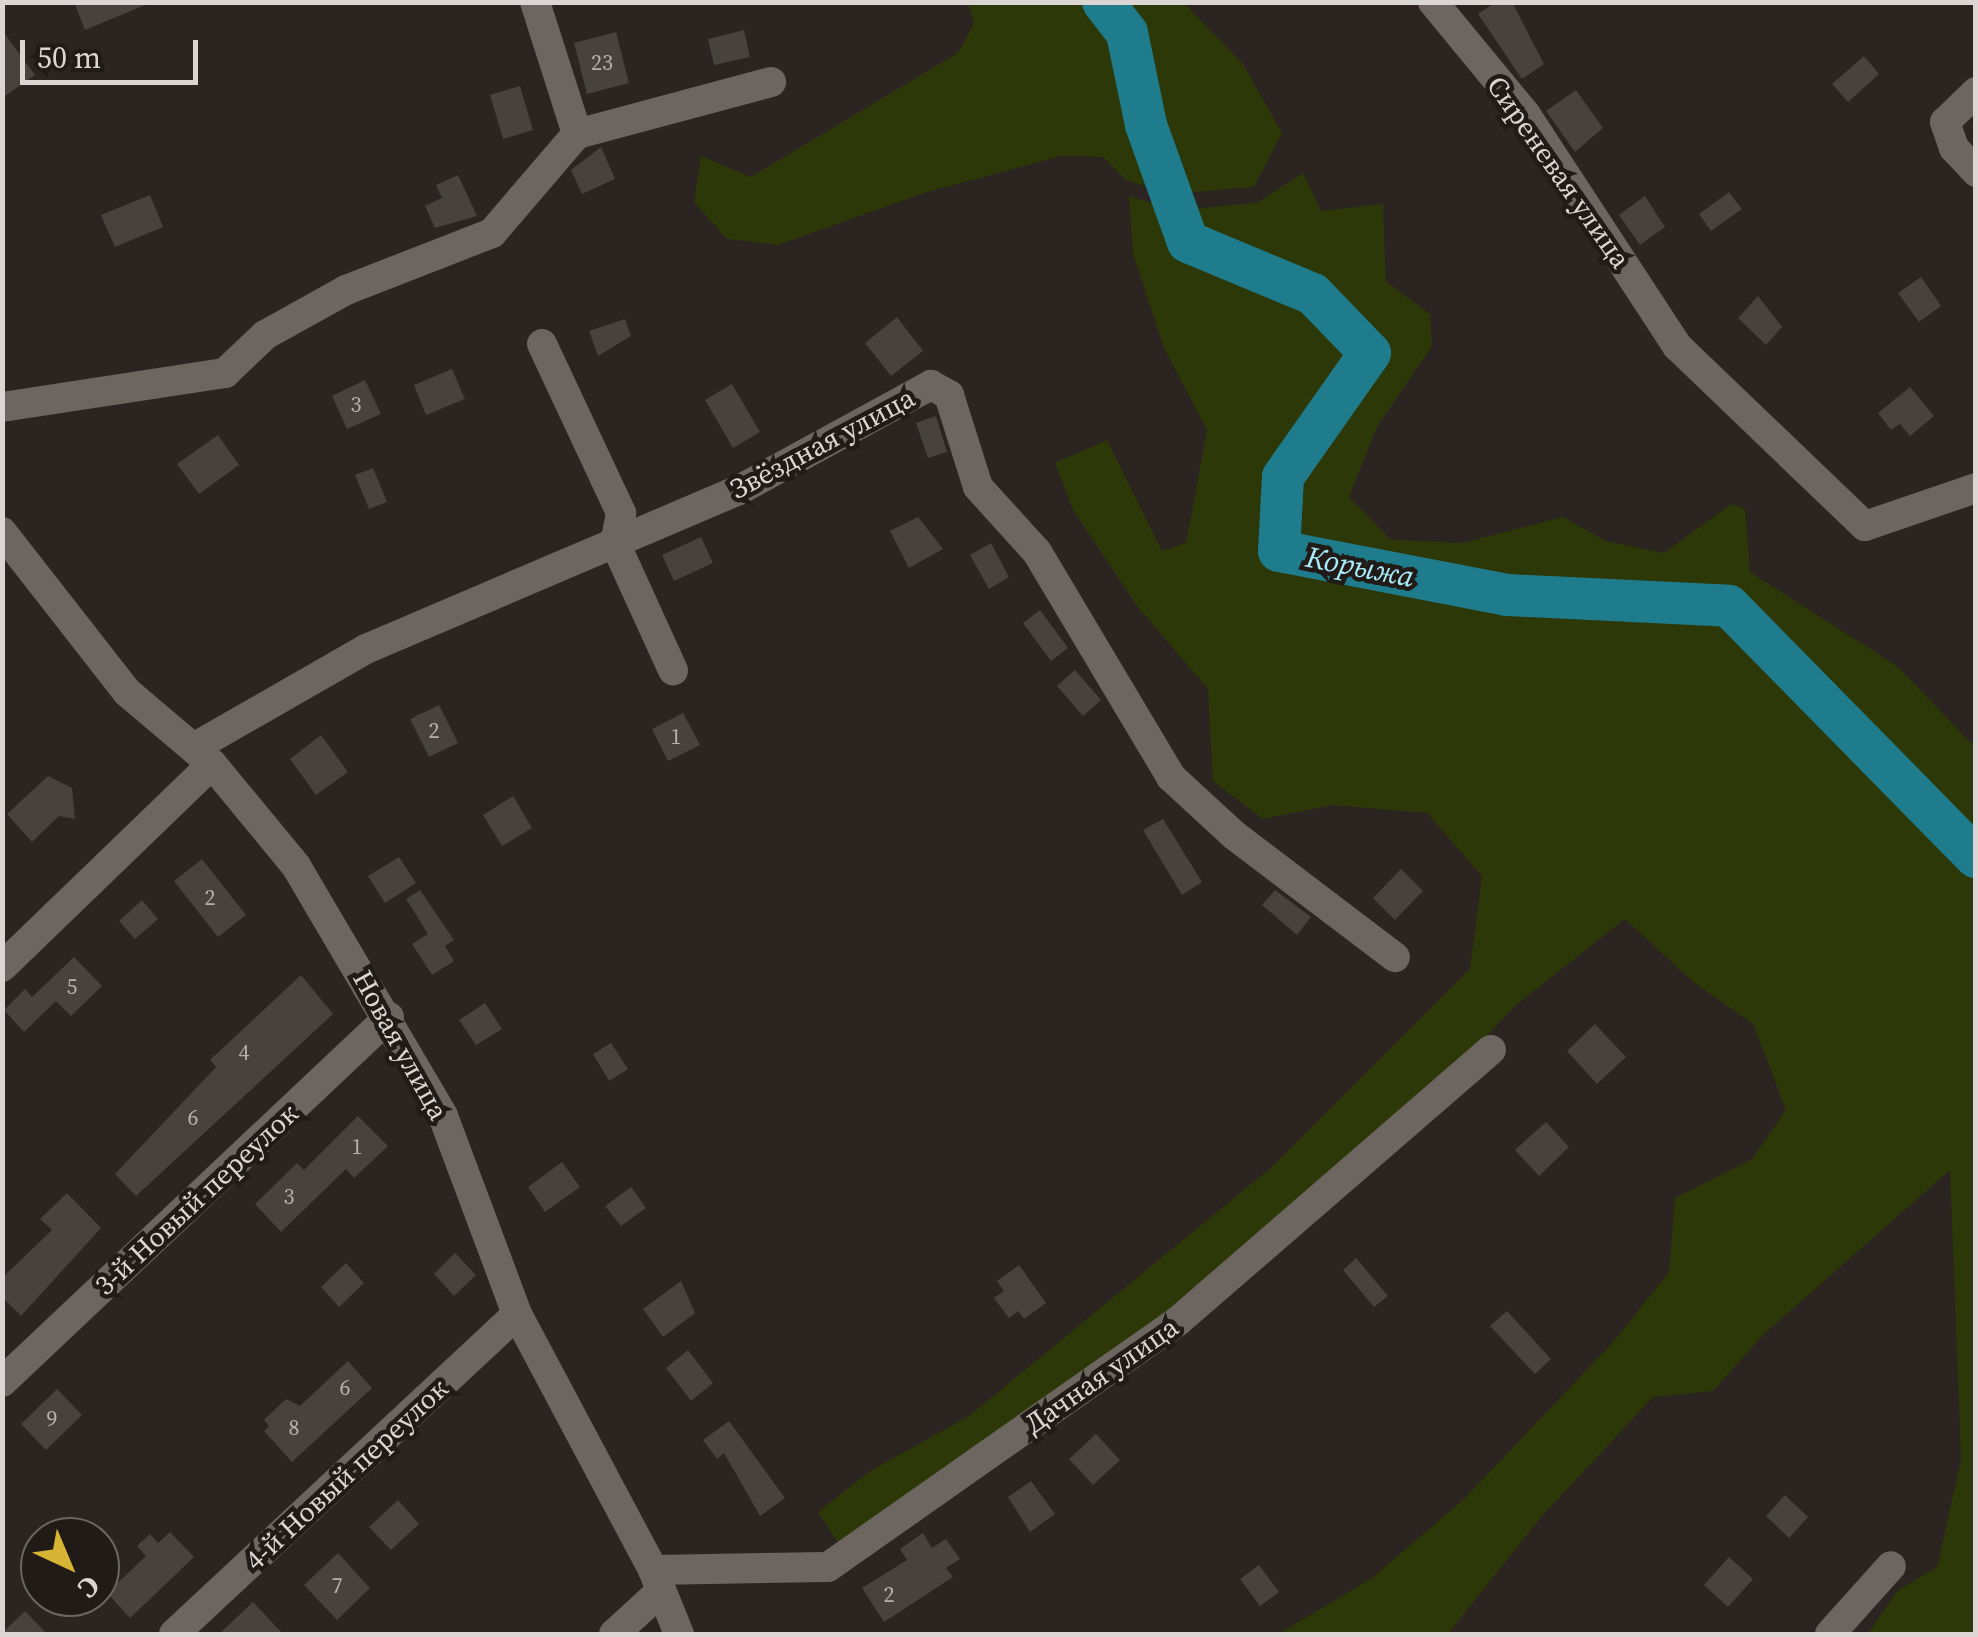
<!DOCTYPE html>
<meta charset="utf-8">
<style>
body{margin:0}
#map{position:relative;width:1978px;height:1637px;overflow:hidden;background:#2b2420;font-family:"Source Serif 4",serif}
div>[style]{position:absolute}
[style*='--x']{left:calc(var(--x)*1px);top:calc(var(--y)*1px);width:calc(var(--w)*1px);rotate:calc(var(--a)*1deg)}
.green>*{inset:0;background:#2d3809}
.river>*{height:42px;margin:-21px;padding:0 21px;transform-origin:21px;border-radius:21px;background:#1f7c8d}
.building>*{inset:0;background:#47423c}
.minor>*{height:30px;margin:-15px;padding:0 15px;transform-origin:15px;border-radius:15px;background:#6d6560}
span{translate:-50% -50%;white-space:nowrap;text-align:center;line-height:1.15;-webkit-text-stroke:9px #211b17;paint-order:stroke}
.number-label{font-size:22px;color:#b6b1ad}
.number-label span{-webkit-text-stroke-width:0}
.street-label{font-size:28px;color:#dbd6d3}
.water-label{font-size:30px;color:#a9ecfb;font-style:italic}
.frame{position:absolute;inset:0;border:5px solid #dbd6d3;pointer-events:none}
.north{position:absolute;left:20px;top:1517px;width:100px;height:100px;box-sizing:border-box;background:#211b17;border:2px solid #6b6662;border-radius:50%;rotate:136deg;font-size:28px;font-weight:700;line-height:40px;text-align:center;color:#dbd6d3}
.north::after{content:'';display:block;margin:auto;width:35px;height:45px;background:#d8b434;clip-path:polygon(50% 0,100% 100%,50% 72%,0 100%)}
.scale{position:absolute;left:20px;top:40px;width:178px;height:45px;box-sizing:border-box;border:5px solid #dbd6d3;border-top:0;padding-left:12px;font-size:30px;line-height:35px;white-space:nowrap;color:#dbd6d3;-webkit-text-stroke:8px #211b17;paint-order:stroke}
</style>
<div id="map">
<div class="green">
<div style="clip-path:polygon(968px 3px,1184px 3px,1243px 64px,1282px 133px,1254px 187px,1169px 194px,1126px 180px,1103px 157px,1061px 156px,924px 193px,778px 245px,727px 239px,694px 202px,701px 156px,751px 177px,958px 53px,974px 23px)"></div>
<div style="clip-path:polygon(1303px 173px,1321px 211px,1383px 204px,1386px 282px,1430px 314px,1432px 346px,1377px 427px,1349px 497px,1391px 540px,1462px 543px,1563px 517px,1606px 541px,1664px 553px,1731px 504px,1745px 509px,1750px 572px,1897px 666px,1975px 747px,1975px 1634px,1868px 1634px,1898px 1590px,1937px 1567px,1961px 1460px,1950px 1170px,1763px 1335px,1713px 1391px,1653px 1397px,1543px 1515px,1448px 1634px,1278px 1634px,1372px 1578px,1465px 1498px,1614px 1341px,1669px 1272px,1675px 1198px,1752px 1159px,1786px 1110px,1753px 1024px,1692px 981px,1625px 919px,1516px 1005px,1441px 1084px,1258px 1251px,838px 1543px,818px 1512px,870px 1471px,969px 1416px,1274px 1165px,1470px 969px,1482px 876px,1427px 813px,1332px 805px,1263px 819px,1213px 781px,1208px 689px,1137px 606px,1073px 510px,1055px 463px,1107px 440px,1162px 551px,1186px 543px,1207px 430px,1164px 348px,1133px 254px,1129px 196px,1178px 210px,1257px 203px)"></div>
</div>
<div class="river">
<div style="--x:1103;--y:2;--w:39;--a:52"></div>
<div style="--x:1127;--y:33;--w:94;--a:78.3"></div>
<div style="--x:1146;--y:125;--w:124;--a:70.3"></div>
<div style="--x:1188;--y:242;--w:135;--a:22.6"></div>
<div style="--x:1313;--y:294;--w:82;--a:46"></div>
<div style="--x:1370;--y:353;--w:151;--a:125.1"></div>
<div style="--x:1283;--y:477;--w:74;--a:93.1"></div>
<div style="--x:1279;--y:551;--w:232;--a:10.9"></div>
<div style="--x:1507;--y:595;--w:222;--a:2.8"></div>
<div style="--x:1729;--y:606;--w:352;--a:45.5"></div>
</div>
<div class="building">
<div style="clip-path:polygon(74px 2px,150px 2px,150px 3px,85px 30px)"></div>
<div style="clip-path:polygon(1496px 2px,1512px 2px,1544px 64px,1522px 79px,1478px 14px)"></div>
<div style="clip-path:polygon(2px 30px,35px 75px,2px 98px)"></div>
<div style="clip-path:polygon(744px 30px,750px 57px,714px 65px,708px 39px)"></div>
<div style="clip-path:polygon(616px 32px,629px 83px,587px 94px,574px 43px)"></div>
<div style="clip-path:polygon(1864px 56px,1879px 74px,1848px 102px,1832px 84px)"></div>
<div style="clip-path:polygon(520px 86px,533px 130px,503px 139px,490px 95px)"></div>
<div style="clip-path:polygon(1576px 90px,1603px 128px,1575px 152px,1546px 111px)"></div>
<div style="clip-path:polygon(601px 147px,615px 179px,582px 194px,571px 170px)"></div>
<div style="clip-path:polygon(458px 175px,477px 216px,435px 228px,425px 206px,442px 198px,436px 185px)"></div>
<div style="clip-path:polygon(1729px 192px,1742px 209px,1711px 231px,1699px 214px)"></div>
<div style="clip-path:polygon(150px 195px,163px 227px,115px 247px,101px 215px)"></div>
<div style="clip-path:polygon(1645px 196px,1665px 227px,1640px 245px,1619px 215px)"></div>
<div style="clip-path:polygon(1921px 277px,1941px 306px,1919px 322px,1898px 293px)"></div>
<div style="clip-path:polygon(1758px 296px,1782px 327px,1766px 345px,1738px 318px)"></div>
<div style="clip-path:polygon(897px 317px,923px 351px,891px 376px,865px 343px)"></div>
<div style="clip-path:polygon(625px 319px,631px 336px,598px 356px,589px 331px)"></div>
<div style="clip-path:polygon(452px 369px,465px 399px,426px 415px,414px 385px)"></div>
<div style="clip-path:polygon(365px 380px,381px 414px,347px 429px,332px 396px)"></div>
<div style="clip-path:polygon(732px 384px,760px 432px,733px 448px,705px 400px)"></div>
<div style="clip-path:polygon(1910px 387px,1934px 416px,1910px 436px,1900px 424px,1891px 430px,1878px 413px)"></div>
<div style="clip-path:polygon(936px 416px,947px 452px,928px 458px,916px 423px)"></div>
<div style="clip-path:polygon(218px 435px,239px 465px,199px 494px,177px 464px)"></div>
<div style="clip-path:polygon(373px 468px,387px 502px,369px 509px,355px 475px)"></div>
<div style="clip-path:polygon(918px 517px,943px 549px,909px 568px,890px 531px)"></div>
<div style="clip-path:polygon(701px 537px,713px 563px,674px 581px,662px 555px)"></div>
<div style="clip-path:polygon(991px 543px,1009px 577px,989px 589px,970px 555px)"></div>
<div style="clip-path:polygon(1040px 610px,1068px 648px,1051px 661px,1023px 623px)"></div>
<div style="clip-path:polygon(1075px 670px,1101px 700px,1083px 716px,1057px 686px)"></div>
<div style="clip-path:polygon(439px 705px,458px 743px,429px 757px,410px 719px)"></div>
<div style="clip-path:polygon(683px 713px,700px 745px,668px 761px,652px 729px)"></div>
<div style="clip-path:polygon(321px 735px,348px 772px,316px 795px,290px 759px)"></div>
<div style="clip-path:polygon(48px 776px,72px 788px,75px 819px,59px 816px,32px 842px,7px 814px)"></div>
<div style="clip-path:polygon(513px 796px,532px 828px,502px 846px,483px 815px)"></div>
<div style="clip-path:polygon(1163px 819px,1202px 882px,1182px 895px,1143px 830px)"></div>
<div style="clip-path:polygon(399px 857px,416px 883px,385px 903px,368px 876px)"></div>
<div style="clip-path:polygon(202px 859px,246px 915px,218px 937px,174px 881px)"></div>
<div style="clip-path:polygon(1401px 869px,1423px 891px,1395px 920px,1373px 898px)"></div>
<div style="clip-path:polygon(420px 890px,454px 940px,445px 946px,454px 961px,432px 975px,412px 944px,428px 934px,406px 899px)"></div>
<div style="clip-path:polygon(1275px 890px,1311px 917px,1297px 935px,1262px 905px)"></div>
<div style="clip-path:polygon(142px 900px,158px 919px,135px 939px,119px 921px)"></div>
<div style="clip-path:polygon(74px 957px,102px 986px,71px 1016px,56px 1001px,24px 1032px,4px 1010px,25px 989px,32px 997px)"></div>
<div style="clip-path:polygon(301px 975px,333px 1014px,136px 1196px,115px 1174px,216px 1067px,210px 1060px)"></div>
<div style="clip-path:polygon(485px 1003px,502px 1029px,476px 1045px,459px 1020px)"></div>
<div style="clip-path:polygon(1595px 1024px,1626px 1057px,1597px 1084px,1567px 1051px)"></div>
<div style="clip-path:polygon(611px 1043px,628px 1069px,609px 1081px,593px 1054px)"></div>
<div style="clip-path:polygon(358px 1116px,388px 1146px,354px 1178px,346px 1169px,281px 1232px,255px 1204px,297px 1163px,304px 1170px)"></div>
<div style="clip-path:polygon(1546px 1122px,1569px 1147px,1539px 1176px,1515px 1150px)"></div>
<div style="clip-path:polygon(562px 1162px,580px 1187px,545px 1212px,528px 1187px)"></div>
<div style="clip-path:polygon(631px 1187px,646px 1208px,621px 1226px,605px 1206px)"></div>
<div style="clip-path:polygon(67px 1193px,101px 1228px,21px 1316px,2px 1297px,2px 1278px,52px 1230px,40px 1219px)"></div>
<div style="clip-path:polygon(455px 1253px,476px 1275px,454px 1296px,434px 1274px)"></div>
<div style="clip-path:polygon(1356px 1258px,1388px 1296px,1374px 1307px,1343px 1270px)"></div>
<div style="clip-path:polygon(346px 1263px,364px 1283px,339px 1307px,321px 1287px)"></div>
<div style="clip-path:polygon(1019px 1265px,1046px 1303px,1024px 1319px,1018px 1311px,1009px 1318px,994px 1298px,1004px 1291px,997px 1281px)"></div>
<div style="clip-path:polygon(681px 1281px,695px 1313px,663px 1337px,643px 1309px)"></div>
<div style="clip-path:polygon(1507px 1311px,1551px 1359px,1535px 1374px,1490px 1326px)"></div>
<div style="clip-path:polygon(688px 1350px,713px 1383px,691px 1401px,666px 1368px)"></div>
<div style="clip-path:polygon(348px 1361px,372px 1388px,292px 1462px,264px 1431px,269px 1426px,264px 1420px,286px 1399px,300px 1406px)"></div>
<div style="clip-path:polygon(57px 1389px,82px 1415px,46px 1450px,21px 1424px)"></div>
<div style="clip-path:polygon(729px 1421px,785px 1498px,760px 1516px,724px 1453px,717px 1459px,703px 1440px)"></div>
<div style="clip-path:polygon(1096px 1434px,1120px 1460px,1093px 1485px,1069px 1459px)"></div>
<div style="clip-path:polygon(1031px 1481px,1055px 1514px,1030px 1532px,1008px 1497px)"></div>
<div style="clip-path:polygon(1785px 1495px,1808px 1517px,1789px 1538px,1766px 1516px)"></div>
<div style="clip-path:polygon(398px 1500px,419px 1524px,391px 1550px,369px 1527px)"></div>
<div style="clip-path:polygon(170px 1532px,194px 1557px,130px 1618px,107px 1593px,146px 1556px,137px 1546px,150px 1534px,158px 1543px)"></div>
<div style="clip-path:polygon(923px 1533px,932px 1548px,946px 1539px,960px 1559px,946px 1568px,953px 1577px,884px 1622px,862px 1588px,907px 1560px,900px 1549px)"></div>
<div style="clip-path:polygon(338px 1553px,370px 1588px,337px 1620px,304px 1585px)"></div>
<div style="clip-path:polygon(1729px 1557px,1753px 1579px,1728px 1607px,1704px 1585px)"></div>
<div style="clip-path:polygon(1259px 1565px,1279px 1592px,1260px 1606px,1240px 1579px)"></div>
<div style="clip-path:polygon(253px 1602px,283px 1634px,219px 1634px)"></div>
<div style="clip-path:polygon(25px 1611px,47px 1634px,2px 1634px,2px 1633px)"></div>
</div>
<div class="minor">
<div style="--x:535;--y:2;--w:139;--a:72.3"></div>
<div style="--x:577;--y:134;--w:201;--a:-15"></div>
<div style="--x:1433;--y:2;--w:146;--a:50.5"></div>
<div style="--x:1526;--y:115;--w:276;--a:56.8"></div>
<div style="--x:1677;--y:346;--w:260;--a:43.8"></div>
<div style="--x:1865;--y:526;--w:117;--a:-18.9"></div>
<div style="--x:1976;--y:92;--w:43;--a:135.9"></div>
<div style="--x:1945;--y:122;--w:28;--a:71"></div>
<div style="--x:1954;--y:148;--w:33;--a:47"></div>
<div style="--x:542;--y:344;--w:187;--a:64.9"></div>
<div style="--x:621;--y:513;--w:31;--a:101"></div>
<div style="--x:615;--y:543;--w:140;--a:65.5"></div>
<div style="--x:2;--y:407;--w:226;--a:-8.7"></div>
<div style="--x:225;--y:373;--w:55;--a:-43.5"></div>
<div style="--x:265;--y:335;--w:93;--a:-29.1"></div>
<div style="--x:346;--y:290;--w:157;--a:-21.3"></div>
<div style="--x:492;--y:233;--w:130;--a:-49.4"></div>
<div style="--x:2;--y:532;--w:203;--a:52"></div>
<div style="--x:127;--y:692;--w:111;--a:40.3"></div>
<div style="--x:212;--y:764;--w:132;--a:50.5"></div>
<div style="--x:296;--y:866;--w:290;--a:59.5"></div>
<div style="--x:443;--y:1116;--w:211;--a:69.5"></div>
<div style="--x:517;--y:1314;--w:290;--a:62"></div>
<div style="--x:653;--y:1570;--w:69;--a:67.9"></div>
<div style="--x:195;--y:747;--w:197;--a:-29.8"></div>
<div style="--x:366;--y:649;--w:405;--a:-23.1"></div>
<div style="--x:739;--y:490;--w:219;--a:-28.7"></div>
<div style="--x:931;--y:385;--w:21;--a:29"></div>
<div style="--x:949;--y:395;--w:96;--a:72.5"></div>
<div style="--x:978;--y:487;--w:88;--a:47.8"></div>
<div style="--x:1037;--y:552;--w:262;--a:59.2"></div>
<div style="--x:1171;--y:777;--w:86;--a:42.6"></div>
<div style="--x:1234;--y:835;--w:202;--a:37.2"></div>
<div style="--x:2;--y:967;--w:292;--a:-44"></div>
<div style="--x:2;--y:1382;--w:532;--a:-43.32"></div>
<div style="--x:653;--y:1570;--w:175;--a:-1"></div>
<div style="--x:828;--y:1567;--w:428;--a:-35.1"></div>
<div style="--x:1178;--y:1321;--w:414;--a:-40.9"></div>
<div style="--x:174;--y:1634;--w:469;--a:-43"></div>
<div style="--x:614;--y:1634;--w:62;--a:-42.4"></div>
<div style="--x:1830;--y:1634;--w:91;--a:-48.1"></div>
</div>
<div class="number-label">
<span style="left:602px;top:63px">23</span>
<span style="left:356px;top:405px">3</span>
<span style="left:434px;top:731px">2</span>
<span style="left:676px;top:737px">1</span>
<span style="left:210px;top:898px">2</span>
<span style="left:72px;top:987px">5</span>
<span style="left:244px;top:1053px">4</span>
<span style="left:193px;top:1118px">6</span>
<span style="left:357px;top:1147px">1</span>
<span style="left:289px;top:1197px">3</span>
<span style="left:345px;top:1388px">6</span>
<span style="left:52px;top:1419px">9</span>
<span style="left:294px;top:1428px">8</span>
<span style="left:337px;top:1586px">7</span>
<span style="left:889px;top:1595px">2</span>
</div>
<div class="street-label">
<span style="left:1559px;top:172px;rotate:55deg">Сиреневая улица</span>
<span style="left:822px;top:443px;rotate:-28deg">Звёздная улица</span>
<span style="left:401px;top:1045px;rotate:61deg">Новая улица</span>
<span style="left:196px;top:1199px;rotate:-43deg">3-й Новый переулок</span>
<span style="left:1101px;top:1375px;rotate:-35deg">Дачная улица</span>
<span style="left:346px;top:1474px;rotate:-43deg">4-й Новый переулок</span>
</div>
<div class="water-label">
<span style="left:1360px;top:567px;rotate:11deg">Корыжа</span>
</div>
<div class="frame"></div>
<div class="north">С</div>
<div class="scale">50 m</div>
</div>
